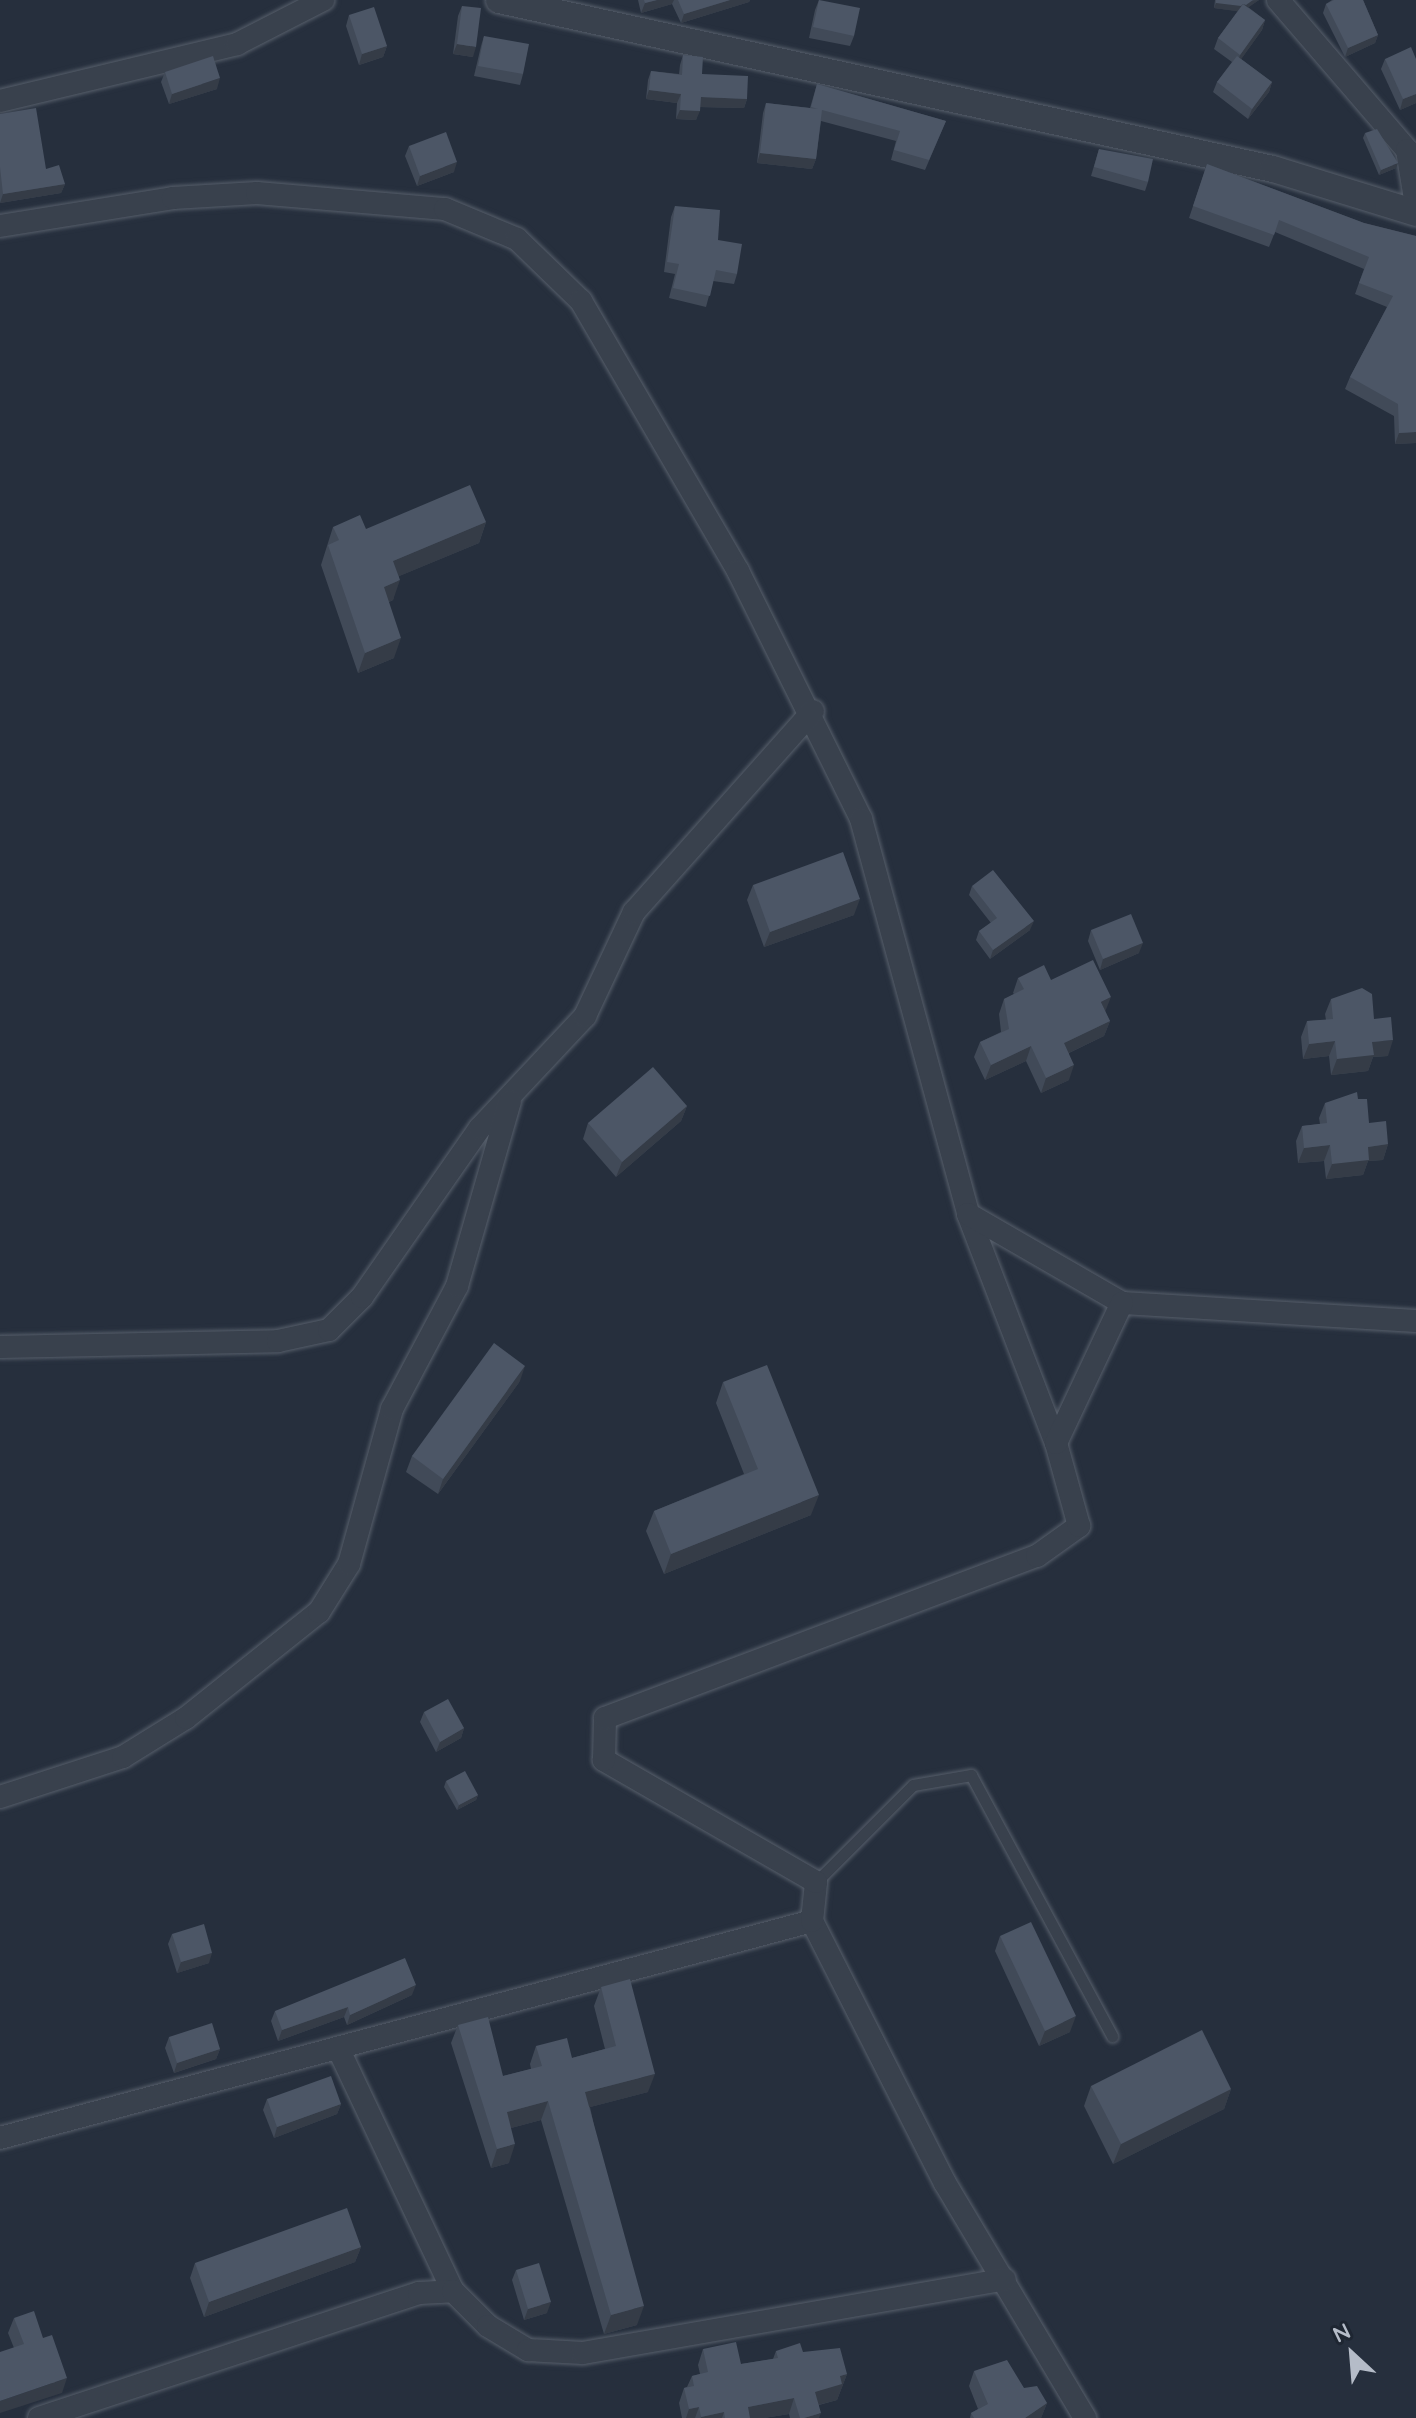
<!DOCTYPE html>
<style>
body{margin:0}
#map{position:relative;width:1416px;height:2418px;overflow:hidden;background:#262f3d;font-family:Quicksand,sans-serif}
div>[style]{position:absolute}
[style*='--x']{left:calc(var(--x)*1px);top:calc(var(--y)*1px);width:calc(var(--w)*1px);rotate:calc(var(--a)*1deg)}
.roads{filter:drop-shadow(0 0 2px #575f6b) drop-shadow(0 0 2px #575f6b)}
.service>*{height:11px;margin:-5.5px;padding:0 5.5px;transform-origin:5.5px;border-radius:5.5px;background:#39414d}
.minor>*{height:22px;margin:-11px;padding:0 11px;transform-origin:11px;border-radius:11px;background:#39414d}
.tertiary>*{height:26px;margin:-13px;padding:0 13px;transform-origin:13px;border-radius:13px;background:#39414d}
.wall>*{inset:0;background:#414a58}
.shaded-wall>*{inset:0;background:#353c47}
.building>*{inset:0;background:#4c5666}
span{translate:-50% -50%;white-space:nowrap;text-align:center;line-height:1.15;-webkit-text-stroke:8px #1e2632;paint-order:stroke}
.north{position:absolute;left:1312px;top:2314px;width:80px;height:80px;-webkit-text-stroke:6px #1e2632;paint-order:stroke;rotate:334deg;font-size:22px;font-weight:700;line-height:32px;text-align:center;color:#b5bcc8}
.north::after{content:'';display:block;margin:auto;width:28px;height:36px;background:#b5bcc8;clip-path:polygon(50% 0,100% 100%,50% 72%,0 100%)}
</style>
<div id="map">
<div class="roads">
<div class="service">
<div style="--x:816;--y:1882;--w:137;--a:-45"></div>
<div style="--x:913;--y:1785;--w:59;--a:-9.8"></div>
<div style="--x:971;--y:1775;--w:297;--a:61.6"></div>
</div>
<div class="minor">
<div style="--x:1278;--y:0;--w:198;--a:49.3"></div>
<div style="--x:1407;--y:150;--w:56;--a:80.7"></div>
<div style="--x:0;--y:101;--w:244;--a:-13.5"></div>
<div style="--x:237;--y:44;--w:97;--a:-27.1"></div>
<div style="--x:0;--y:226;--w:175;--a:-9.2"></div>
<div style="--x:173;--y:198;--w:84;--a:-3.4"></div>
<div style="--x:257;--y:193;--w:189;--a:4.9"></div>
<div style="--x:445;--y:209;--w:78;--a:22.6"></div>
<div style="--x:517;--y:239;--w:89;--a:44.1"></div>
<div style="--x:581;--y:301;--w:312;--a:59.8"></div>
<div style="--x:738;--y:571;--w:277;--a:63.6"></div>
<div style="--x:861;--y:819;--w:409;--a:74.8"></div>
<div style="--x:968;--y:1214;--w:245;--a:69"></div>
<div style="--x:968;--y:1214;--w:178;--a:30"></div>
<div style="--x:1122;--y:1303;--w:295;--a:3.5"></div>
<div style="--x:0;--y:1347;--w:278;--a:-1.2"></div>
<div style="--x:278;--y:1341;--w:52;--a:-12.2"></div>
<div style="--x:329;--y:1330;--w:47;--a:-45"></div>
<div style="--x:362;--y:1297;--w:206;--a:-55.1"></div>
<div style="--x:480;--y:1128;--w:154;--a:-46.8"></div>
<div style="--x:585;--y:1016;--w:115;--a:-64.8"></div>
<div style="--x:634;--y:912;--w:269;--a:-48.3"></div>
<div style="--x:0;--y:1797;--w:129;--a:-18"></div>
<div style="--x:123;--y:1757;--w:74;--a:-31.8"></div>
<div style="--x:186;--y:1718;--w:170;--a:-38.6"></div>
<div style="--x:319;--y:1612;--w:57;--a:-58"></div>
<div style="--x:349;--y:1564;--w:161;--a:-74.5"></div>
<div style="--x:392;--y:1409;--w:139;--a:-62.1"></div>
<div style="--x:457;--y:1286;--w:192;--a:-74"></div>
<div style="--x:812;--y:1921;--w:294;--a:63.1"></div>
<div style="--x:945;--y:2183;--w:274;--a:59.2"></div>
<div style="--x:338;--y:2048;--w:269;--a:64.7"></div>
<div style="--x:0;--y:2138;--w:840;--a:-14.96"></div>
<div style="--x:812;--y:1921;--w:39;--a:-84"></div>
<div style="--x:816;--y:1882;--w:245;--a:-150.1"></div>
<div style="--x:604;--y:1760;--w:42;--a:-88.6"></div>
<div style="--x:605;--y:1718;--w:461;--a:-20.6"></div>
<div style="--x:1037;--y:1556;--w:52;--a:-35.5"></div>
<div style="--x:1079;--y:1526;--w:86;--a:-105.5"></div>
<div style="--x:1056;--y:1443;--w:155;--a:-64.8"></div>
<div style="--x:39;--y:2418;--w:400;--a:-18.2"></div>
<div style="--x:419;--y:2293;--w:34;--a:-3"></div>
<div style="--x:453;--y:2291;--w:49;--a:45"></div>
<div style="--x:488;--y:2326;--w:47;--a:31"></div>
<div style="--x:528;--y:2350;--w:55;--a:3.1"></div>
<div style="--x:583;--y:2353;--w:428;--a:-9.9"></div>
</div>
<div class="tertiary">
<div style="--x:499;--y:0;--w:792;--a:12.32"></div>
<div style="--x:1273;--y:169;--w:150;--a:17.1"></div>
</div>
</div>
<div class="wall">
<div style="clip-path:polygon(638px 0,750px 0,749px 2px,681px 23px,672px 4px,641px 13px)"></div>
<div style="clip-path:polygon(819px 0,854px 36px,850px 46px,809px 38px,815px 10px)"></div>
<div style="clip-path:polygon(1215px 0,1259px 0,1248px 7px,1265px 20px,1262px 30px,1241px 59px,1272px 82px,1269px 92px,1248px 119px,1213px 92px,1217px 82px,1232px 62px,1214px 49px,1218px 38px,1238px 11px,1214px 8px)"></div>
<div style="clip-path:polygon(1332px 0,1363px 0,1378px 35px,1375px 43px,1345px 57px,1323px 13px,1326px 4px)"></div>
<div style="clip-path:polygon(462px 6px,473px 57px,453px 54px,458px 16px)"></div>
<div style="clip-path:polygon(349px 15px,387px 46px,383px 57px,359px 65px,346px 26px)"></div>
<div style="clip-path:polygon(484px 36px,523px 74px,520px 85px,474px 76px,481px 46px)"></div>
<div style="clip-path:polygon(683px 55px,702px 74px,747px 99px,744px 108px,700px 107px,696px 120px,676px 119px,677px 103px,646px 99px,648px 80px,651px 71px,679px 74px,680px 65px)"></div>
<div style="clip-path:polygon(1385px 59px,1416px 59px,1416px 103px,1400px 110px,1381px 69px)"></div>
<div style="clip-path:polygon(165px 72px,217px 89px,169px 104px,161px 82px)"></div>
<div style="clip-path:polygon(817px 84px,946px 121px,925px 170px,891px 160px,896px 141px,821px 121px,816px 159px,812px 169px,757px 163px,763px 113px,766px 103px,810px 108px)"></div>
<div style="clip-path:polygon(0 114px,46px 169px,65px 184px,61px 193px,0 203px)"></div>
<div style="clip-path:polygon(1365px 133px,1396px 168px,1379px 175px,1363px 138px)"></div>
<div style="clip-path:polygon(409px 146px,454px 172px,417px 186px,405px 156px)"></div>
<div style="clip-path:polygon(1099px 149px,1148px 182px,1145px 191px,1091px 176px)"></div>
<div style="clip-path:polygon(1207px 164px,1364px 223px,1416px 236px,1416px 443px,1395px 444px,1394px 416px,1345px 389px,1350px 377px,1387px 307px,1355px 294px,1364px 269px,1275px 232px,1269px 247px,1189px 218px)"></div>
<div style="clip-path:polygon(675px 206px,718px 240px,737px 274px,734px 284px,713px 281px,706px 307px,669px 298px,675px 274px,664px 272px,671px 217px)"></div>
<div style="clip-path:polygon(486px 522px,479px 543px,399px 576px,393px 600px,389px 602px,394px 658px,358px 673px,321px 565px,333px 527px,366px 529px)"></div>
<div style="clip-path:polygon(753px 885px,854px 915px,764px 947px,747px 900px)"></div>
<div style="clip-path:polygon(972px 886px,1030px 930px,990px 959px,976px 940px,979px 931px,991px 923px,969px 895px)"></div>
<div style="clip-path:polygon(1091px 930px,1139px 953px,1100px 970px,1088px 941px)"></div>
<div style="clip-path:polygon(1018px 978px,1051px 980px,1105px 1012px,1110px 1021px,1104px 1036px,1069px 1053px,1069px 1080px,1041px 1093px,1026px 1061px,985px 1080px,974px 1057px,980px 1042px,1001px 1032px,999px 1014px,1004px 999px,1014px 994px,1013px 993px)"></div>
<div style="clip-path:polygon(1331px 999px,1374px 1019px,1388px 1056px,1373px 1057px,1368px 1071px,1331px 1075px,1329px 1056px,1303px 1059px,1301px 1037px,1307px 1021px,1326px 1020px,1325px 1014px)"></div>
<div style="clip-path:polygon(1358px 1099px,1369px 1123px,1388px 1144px,1383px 1160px,1368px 1161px,1363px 1175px,1326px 1179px,1324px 1161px,1298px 1163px,1296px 1141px,1302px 1126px,1320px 1124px,1319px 1118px,1325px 1103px)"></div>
<div style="clip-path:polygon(687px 1106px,681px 1121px,616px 1177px,583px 1139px,588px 1123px)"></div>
<div style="clip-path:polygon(520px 1381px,438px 1494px,406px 1472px,412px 1456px)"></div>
<div style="clip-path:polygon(723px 1382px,811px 1515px,664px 1574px,646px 1531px,654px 1511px,744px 1474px,716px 1403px)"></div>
<div style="clip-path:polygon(424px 1712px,464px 1728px,461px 1738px,436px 1752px,420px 1722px)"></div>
<div style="clip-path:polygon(446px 1781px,478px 1795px,476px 1800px,457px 1810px,444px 1787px)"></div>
<div style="clip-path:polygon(172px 1934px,209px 1963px,177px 1973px,168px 1944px)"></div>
<div style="clip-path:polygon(1000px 1936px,1070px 2032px,1039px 2046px,995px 1951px)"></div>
<div style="clip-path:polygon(601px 1987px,648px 2092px,590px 2107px,637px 2325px,604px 2334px,541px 2120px,511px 2128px,509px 2163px,491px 2168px,451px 2043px,458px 2025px,503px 2076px,531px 2069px,530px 2064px,536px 2046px,572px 2058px,605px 2049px,594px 2006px)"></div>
<div style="clip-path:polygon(412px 1995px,347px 2025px,344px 2017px,278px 2041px,271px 2021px,275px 2011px)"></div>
<div style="clip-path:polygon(169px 2037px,220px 2049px,216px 2059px,174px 2073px,165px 2048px)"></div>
<div style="clip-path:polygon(1091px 2086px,1231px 2089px,1224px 2109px,1113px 2164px,1084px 2106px)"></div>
<div style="clip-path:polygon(267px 2099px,341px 2104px,337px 2114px,274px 2138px,263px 2110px)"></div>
<div style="clip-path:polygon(361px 2247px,355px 2262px,204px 2317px,190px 2278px,195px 2263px)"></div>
<div style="clip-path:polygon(516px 2270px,547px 2313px,524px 2320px,512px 2280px)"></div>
<div style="clip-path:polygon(14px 2318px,62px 2393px,14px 2348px,8px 2333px)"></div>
<div style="clip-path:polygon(703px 2349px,741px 2364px,773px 2359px,776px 2351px,803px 2352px,847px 2374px,837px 2400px,819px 2405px,819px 2418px,790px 2418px,789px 2414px,764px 2418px,682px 2418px,679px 2403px,684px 2388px,687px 2387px,692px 2376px,700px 2374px,698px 2365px)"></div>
<div style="clip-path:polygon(974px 2371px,1024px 2388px,1047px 2403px,1041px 2418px,970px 2418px,971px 2413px,978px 2409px,969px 2386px)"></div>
</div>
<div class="shaded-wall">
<div style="clip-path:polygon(657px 0,674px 0,672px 4px,641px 13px,645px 3px)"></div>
<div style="clip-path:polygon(730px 0,750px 0,749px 2px,681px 23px,684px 14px)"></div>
<div style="clip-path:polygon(1259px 0,1242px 12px,1214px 8px,1216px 3px)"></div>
<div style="clip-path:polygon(1265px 20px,1262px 30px,1237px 65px,1240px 55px)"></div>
<div style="clip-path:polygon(1378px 35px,1375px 43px,1345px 57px,1348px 48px)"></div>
<div style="clip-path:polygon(457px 44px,476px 47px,473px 57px,453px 54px)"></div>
<div style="clip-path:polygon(387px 46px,383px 57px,359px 65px,362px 54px)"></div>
<div style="clip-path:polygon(220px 78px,217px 89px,169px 104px,172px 94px)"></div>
<div style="clip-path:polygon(1272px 82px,1269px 92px,1248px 119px,1252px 109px)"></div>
<div style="clip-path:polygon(649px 90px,681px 94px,677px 103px,646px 99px)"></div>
<div style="clip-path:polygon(1416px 94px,1416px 103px,1400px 110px,1403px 99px)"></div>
<div style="clip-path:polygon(701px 97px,747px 99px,744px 108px,697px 107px)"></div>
<div style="clip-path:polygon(680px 110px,700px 111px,696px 120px,676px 119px)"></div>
<div style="clip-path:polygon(760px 153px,816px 159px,812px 169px,757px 163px)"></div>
<div style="clip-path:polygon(457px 162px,454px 172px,417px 186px,420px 176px)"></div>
<div style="clip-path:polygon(1398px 163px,1396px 168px,1379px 175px,1381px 170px)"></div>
<div style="clip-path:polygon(65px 184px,61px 193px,0 203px,3px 194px)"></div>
<div style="clip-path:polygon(1416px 432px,1416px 443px,1395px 444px,1399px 433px)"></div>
<div style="clip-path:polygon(486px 522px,479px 543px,385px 582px,393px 561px)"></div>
<div style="clip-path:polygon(400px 580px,393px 600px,377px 607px,384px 587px)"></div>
<div style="clip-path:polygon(401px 638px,394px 658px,358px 673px,365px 653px)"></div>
<div style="clip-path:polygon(860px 899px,854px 915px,764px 947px,770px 932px)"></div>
<div style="clip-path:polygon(1034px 921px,1030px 930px,990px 959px,993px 950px)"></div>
<div style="clip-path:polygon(1143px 943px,1139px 953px,1100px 970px,1103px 959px)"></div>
<div style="clip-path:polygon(1111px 997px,1105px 1012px,1101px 1002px)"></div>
<div style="clip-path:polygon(1110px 1021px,1104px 1036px,1058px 1058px,1064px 1043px)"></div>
<div style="clip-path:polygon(1393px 1040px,1388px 1056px,1373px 1057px,1368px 1071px,1331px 1075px,1337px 1059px,1372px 1042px)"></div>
<div style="clip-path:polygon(1335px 1041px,1329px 1056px,1303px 1059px,1309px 1044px)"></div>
<div style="clip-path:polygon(1031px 1046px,1026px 1061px,985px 1080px,991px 1065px)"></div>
<div style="clip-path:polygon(1074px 1065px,1069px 1080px,1041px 1093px,1046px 1078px)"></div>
<div style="clip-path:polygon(687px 1106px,681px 1121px,616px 1177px,622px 1162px)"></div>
<div style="clip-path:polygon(1388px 1144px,1383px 1160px,1368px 1161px,1363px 1175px,1326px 1179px,1332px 1164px,1368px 1147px)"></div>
<div style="clip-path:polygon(1330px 1145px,1324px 1161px,1298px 1163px,1304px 1148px)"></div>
<div style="clip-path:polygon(525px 1366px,520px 1381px,438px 1494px,443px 1479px)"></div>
<div style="clip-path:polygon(819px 1495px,811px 1515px,664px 1574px,671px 1554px)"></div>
<div style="clip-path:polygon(464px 1728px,461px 1738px,436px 1752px,440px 1742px)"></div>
<div style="clip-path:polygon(478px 1795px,476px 1800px,457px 1810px,459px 1805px)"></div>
<div style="clip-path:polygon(212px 1953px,209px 1963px,177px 1973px,181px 1962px)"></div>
<div style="clip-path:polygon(416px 1985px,412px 1995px,347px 2025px,350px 2015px)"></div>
<div style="clip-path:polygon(348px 2007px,344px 2017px,278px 2041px,282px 2030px)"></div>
<div style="clip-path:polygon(1076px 2016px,1070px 2032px,1039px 2046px,1045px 2031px)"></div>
<div style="clip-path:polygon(220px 2049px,216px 2059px,174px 2073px,177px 2063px)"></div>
<div style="clip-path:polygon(655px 2074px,648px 2092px,579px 2110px,585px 2092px)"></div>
<div style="clip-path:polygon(1231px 2089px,1224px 2109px,1113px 2164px,1121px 2144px)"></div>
<div style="clip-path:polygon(548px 2101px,541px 2120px,500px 2131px,507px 2112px)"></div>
<div style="clip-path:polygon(341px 2104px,337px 2114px,274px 2138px,277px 2127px)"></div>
<div style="clip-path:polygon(515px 2144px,509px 2163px,491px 2168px,497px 2149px)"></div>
<div style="clip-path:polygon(361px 2247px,355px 2262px,204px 2317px,209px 2302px)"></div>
<div style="clip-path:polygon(551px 2302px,547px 2313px,524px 2320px,528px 2309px)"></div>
<div style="clip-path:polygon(644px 2306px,637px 2325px,604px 2334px,611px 2315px)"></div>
<div style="clip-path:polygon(847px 2374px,837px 2400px,810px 2407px,815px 2392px,840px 2376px)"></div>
<div style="clip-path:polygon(67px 2378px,62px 2393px,0 2413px,0 2401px)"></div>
<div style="clip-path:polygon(794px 2398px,789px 2414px,764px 2418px,743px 2418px,748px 2407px)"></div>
<div style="clip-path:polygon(1047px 2403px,1041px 2418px,1025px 2418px)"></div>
<div style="clip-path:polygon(699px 2407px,695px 2418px,686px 2418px,689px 2409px)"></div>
<div style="clip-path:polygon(724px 2412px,722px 2418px,701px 2418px,701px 2417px)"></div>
<div style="clip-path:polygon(821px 2413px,819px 2418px,804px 2418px)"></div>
</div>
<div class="building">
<div style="clip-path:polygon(644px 0,657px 0,645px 3px)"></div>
<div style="clip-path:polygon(678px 0,730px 0,684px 14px)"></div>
<div style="clip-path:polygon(819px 0,860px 8px,854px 36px,813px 27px)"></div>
<div style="clip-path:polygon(1216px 0,1253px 0,1246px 5px,1243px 4px,1241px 6px,1216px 3px)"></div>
<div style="clip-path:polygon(1334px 0,1363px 0,1378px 35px,1348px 48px,1326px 4px)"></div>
<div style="clip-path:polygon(1243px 4px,1265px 20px,1240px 55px,1218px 38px)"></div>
<div style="clip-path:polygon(462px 6px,481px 8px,476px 47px,457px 44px)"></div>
<div style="clip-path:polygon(374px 7px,387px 46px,362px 54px,349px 15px)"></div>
<div style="clip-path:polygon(484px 36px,529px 44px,523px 74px,478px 66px)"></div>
<div style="clip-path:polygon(1411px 47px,1416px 59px,1416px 94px,1403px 99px,1385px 59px)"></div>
<div style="clip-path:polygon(683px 55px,703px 57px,702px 74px,748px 76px,747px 99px,701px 97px,700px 111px,680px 110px,681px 94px,649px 90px,651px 71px,682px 75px)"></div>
<div style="clip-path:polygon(213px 56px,220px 78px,172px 94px,165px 72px)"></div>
<div style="clip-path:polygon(1237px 56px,1272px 82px,1252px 109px,1217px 82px)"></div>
<div style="clip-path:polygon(817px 84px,946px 121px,929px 160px,894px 150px,900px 131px,822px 110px,816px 159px,760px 153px,766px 103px,818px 109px,811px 107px)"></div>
<div style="clip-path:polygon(36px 108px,46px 169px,59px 165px,65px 184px,3px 194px,0 167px,0 114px)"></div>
<div style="clip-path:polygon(1377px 129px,1398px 163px,1381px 170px,1365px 133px)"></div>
<div style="clip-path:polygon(446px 132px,457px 162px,420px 176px,409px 146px)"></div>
<div style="clip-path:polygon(1099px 149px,1153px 159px,1148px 182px,1094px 167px)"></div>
<div style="clip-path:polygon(1207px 164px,1364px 223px,1416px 236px,1416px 432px,1399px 433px,1398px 404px,1350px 377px,1393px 296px,1359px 283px,1369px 257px,1279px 220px,1274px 235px,1193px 206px)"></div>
<div style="clip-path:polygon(675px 206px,720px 210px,718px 240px,742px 244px,737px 274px,716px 270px,710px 296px,673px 288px,679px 264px,667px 262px)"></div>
<div style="clip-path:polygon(470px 485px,486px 522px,393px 561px,400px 580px,384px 587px,401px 638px,365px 653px,328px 545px,339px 540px,333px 527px,360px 515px,366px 529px)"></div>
<div style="clip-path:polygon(843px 852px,860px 899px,770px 932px,753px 885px)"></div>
<div style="clip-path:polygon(993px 870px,1034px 921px,993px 950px,979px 931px,997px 918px,972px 886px)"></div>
<div style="clip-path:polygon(1131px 914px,1143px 943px,1103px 959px,1091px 930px)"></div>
<div style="clip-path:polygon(1093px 960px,1111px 997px,1101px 1002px,1110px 1021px,1064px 1043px,1074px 1065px,1046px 1078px,1031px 1046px,991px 1065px,980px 1042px,1009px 1029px,1004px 999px,1024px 989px,1018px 978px,1044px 965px,1051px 980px)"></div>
<div style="clip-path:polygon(1362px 988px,1372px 994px,1374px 1019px,1391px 1017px,1393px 1040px,1372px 1042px,1374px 1055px,1337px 1059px,1335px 1041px,1309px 1044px,1307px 1021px,1333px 1019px,1331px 999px)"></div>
<div style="clip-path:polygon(653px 1067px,687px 1106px,622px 1162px,588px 1123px)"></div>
<div style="clip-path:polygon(1357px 1092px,1358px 1099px,1367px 1099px,1369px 1123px,1386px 1121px,1388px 1144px,1368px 1147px,1369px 1160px,1332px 1164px,1330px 1145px,1304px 1148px,1302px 1126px,1327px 1123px,1325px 1103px)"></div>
<div style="clip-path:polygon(494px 1343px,525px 1366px,443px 1479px,412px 1456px)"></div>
<div style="clip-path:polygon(767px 1365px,819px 1495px,671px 1554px,654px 1511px,758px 1469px,723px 1382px)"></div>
<div style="clip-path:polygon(448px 1699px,464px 1728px,440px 1742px,424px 1712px)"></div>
<div style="clip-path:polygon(465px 1771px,478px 1795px,459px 1805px,446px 1781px)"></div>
<div style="clip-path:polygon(1031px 1922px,1076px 2016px,1045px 2031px,1000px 1936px)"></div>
<div style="clip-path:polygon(204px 1924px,212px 1953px,181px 1962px,172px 1934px)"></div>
<div style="clip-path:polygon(405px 1958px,416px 1985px,350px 2015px,348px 2007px,282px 2030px,275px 2011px)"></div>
<div style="clip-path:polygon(630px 1979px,655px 2074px,585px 2092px,644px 2306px,611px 2315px,548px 2101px,507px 2112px,515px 2144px,497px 2149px,458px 2025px,488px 2017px,503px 2076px,542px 2066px,536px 2046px,567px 2038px,572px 2058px,616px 2046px,601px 1987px)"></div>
<div style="clip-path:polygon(212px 2023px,220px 2049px,177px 2063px,169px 2037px)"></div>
<div style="clip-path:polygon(1202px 2030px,1231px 2089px,1121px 2144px,1091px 2086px)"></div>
<div style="clip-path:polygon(331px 2076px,341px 2104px,277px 2127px,267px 2099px)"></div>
<div style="clip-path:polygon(347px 2208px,361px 2247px,209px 2302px,195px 2263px)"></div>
<div style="clip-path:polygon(539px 2263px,551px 2302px,528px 2309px,516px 2270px)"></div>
<div style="clip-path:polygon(34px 2311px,43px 2338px,52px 2335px,67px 2378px,0 2401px,0 2352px,24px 2344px,14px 2318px)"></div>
<div style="clip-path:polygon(736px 2342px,741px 2364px,778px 2358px,776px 2351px,800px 2343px,803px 2352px,840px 2348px,847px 2374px,840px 2376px,842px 2384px,815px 2392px,821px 2413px,804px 2418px,800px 2418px,794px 2398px,748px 2407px,750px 2418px,725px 2418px,724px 2412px,701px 2417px,699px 2407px,689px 2409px,684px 2388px,694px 2386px,692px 2376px,708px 2372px,703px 2349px)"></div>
<div style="clip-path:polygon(1007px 2360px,1024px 2388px,1037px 2386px,1047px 2403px,1025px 2418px,974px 2418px,971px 2413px,988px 2404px,974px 2371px)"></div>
</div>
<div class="north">N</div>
</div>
